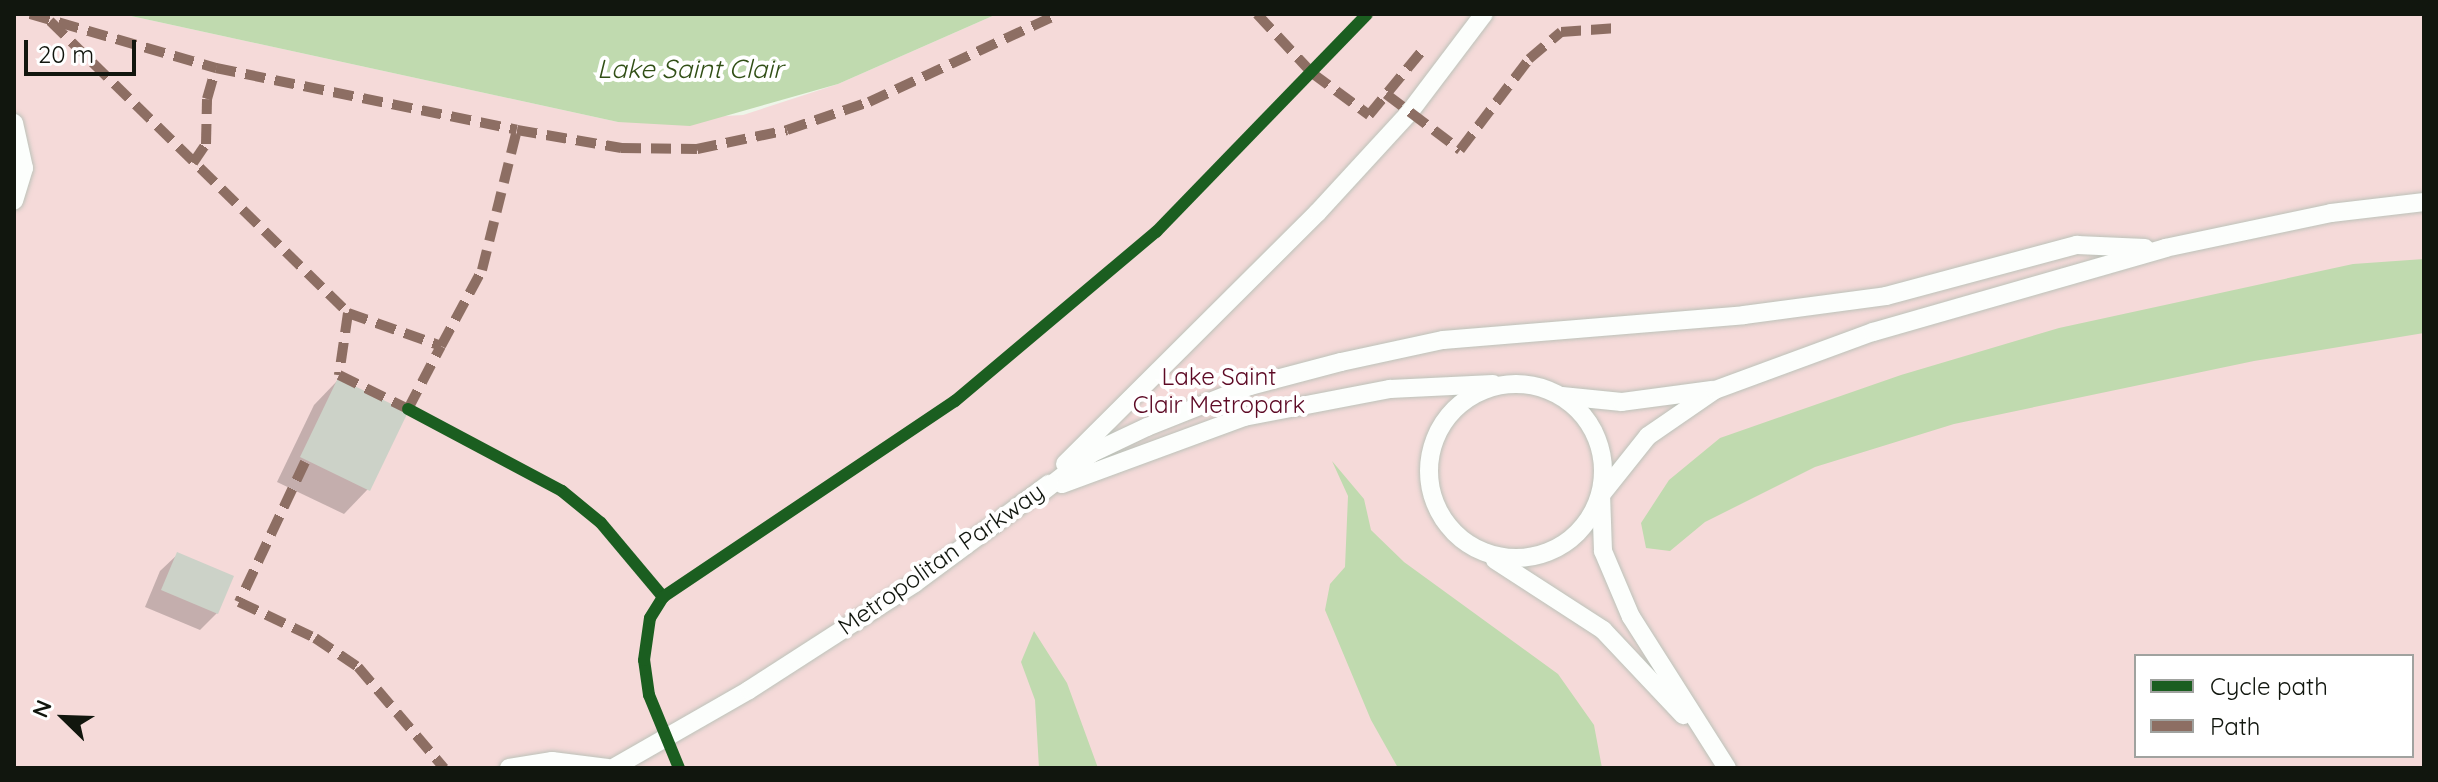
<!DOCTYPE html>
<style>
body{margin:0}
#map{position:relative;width:2438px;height:782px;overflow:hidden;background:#eef6e9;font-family:Quicksand,sans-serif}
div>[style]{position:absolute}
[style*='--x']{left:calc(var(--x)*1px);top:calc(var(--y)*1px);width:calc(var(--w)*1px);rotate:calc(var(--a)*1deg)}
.green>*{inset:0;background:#f5dad9}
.water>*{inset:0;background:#c0daaf}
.shadow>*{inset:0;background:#0003}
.building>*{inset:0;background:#ccd2c8}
.roads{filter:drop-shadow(0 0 2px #bcc2b9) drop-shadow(0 0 2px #bcc2b9)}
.service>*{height:18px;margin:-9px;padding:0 9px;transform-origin:9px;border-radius:9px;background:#fcfefc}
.service>.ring{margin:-9px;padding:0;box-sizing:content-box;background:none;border:18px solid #fcfefc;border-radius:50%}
.quiet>*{height:10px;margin-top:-5px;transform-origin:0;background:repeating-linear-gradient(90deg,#8d6e63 0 20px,transparent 0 30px)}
.cycleway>*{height:12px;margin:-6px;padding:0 6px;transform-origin:6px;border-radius:6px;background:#1b5e20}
span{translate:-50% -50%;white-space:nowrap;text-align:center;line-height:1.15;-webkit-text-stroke:8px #fff;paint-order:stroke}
.park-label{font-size:24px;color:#5d0a25}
.street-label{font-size:24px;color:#11160e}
.water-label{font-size:26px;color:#314f16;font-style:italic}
.frame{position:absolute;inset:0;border:16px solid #11160e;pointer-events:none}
.legend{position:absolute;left:2134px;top:654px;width:280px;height:104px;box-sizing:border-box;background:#fff;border:2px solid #a0a29f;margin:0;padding:10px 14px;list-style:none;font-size:24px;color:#11160e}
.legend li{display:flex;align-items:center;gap:16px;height:40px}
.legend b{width:40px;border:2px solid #a0a29f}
.north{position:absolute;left:24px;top:678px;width:80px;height:80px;-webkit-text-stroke:6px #fff;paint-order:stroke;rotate:293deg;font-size:22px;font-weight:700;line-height:32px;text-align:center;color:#11160e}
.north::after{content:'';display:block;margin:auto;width:28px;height:36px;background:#11160e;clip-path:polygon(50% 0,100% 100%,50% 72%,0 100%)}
.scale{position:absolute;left:24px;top:40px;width:112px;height:36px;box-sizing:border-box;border:4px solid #11160e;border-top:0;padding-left:10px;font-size:24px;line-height:28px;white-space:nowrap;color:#11160e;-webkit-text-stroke:6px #fff;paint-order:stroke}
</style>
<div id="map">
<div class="green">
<div style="clip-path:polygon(evenodd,14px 14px,122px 14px,618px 122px,743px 115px,838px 84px,997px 14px,2424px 14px,2424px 768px,14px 768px,14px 14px,2136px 656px,2412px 656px,2412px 756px,2136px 756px,2136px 656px)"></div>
</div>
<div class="water">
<div style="clip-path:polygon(122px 14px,997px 14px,838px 84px,690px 126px,618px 122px)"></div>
<div style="clip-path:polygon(2424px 259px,2424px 333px,2254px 361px,1954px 424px,1815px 467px,1705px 522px,1670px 551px,1646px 548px,1641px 523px,1669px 480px,1720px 438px,1901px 375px,2059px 328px,2353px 264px)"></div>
<div style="clip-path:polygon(1332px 461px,1364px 499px,1371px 530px,1404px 562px,1558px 674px,1594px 725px,1602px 768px,1398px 768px,1371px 720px,1325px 610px,1330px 584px,1345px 567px,1348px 496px)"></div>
<div style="clip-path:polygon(1034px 631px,1067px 683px,1098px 768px,1039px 768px,1035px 700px,1021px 662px)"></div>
</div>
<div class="shadow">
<div style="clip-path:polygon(338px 380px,368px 489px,344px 514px,277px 482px,314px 405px)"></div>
<div style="clip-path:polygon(178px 554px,217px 613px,200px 630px,145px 607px,160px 571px)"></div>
</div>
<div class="building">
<div style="clip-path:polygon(338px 378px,408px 412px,370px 491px,300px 457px)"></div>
<div style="clip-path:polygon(177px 552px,234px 576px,218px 614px,161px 590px)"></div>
</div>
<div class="roads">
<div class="service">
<div style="--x:14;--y:123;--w:46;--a:77.5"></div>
<div style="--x:24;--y:168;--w:34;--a:107"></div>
<div class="ring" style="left:1429px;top:384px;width:156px;height:156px"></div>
<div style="--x:1562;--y:396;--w:60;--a:5.7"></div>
<div style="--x:1622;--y:402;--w:91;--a:-7.6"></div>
<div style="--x:1065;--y:464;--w:357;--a:-44.9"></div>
<div style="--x:1318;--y:212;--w:134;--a:-47.4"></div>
<div style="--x:1409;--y:113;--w:124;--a:-52.9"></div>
<div style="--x:1062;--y:484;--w:194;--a:-20.2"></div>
<div style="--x:1244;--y:417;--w:149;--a:-10.9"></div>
<div style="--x:1390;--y:389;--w:103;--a:-2.8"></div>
<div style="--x:1041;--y:493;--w:65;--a:-38.1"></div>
<div style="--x:1092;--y:453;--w:61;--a:-25.3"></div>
<div style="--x:1147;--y:427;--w:111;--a:-21.7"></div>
<div style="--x:1250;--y:386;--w:94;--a:-14.8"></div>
<div style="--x:1341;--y:362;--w:104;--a:-12.2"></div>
<div style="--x:1443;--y:340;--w:302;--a:-4.7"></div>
<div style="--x:1744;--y:315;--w:143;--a:-7.6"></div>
<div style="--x:1886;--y:296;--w:198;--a:-15"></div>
<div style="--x:2077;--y:245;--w:68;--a:2.5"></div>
<div style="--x:1495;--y:560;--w:129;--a:32.9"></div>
<div style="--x:1603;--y:630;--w:117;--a:46.7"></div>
<div style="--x:509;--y:768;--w:44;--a:-9.2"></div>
<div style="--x:552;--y:761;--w:56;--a:7.1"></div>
<div style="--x:613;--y:768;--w:157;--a:-29.8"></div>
<div style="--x:749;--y:690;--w:197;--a:-32.8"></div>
<div style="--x:915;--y:583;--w:167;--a:-36.5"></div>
<div style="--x:1727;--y:768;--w:179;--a:-122.4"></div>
<div style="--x:1631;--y:617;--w:72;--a:-113"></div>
<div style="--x:1603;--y:551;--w:56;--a:-92"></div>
<div style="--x:1601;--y:495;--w:75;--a:-51.5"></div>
<div style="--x:1648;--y:436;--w:81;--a:-34.5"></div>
<div style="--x:1715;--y:390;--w:168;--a:-20.2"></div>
<div style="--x:1873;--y:332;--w:304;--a:-16"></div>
<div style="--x:2165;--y:248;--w:170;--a:-11.9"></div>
<div style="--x:2331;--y:213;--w:94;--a:-6.7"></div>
</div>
</div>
<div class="quiet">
<div style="--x:30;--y:14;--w:194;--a:16.2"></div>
<div style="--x:216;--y:68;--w:307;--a:11.6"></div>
<div style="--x:517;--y:130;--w:106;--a:9.8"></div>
<div style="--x:621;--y:148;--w:76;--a:0.8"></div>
<div style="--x:697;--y:149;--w:92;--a:-11.9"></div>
<div style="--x:787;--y:130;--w:87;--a:-18.9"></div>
<div style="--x:869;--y:102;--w:209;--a:-24.9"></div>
<div style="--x:1257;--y:14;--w:81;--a:47"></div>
<div style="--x:1312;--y:73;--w:71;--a:36.4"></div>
<div style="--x:1369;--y:115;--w:82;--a:-50.5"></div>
<div style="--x:50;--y:21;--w:417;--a:44.4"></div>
<div style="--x:348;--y:313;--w:99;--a:19.5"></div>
<div style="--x:441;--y:346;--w:86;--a:-61.7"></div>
<div style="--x:482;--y:270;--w:144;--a:-76"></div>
<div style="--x:1386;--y:94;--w:93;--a:37.1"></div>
<div style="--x:1460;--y:150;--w:114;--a:-52.8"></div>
<div style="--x:1529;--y:59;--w:42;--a:-40.2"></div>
<div style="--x:1561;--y:32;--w:56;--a:-4.1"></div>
<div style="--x:193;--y:163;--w:23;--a:-56"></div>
<div style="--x:206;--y:144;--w:45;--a:-88.7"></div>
<div style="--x:207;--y:99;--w:32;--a:-74"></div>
<div style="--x:348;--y:313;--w:63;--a:98.3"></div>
<div style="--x:339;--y:375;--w:77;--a:26.2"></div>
<div style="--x:408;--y:409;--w:71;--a:-62.4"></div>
<div style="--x:305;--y:462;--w:155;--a:115.2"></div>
<div style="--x:239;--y:602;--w:84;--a:25.3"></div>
<div style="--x:315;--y:638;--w:52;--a:34"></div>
<div style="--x:358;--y:667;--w:133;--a:49.6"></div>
</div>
<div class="cycleway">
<div style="--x:408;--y:409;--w:174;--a:28"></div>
<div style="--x:562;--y:491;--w:50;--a:39.4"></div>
<div style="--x:601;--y:523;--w:97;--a:50"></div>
<div style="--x:679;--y:768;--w:79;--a:-112.3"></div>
<div style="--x:649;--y:695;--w:35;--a:-98"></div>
<div style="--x:644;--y:660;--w:42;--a:-81.9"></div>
<div style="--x:650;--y:618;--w:25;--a:-58"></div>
<div style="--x:663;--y:597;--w:352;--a:-33.9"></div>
<div style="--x:955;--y:401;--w:263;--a:-40.1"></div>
<div style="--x:1156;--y:232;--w:303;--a:-45.9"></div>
</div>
<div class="park-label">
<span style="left:1219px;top:391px">Lake Saint<br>Clair Metropark</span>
</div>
<div class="street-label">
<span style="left:941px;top:559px;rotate:-35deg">Metropolitan Parkway</span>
</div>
<div class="water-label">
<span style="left:690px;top:69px">Lake Saint Clair</span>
</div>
<div class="frame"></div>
<ul class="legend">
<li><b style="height:10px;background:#1b5e20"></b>Cycle path</li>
<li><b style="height:10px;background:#8d6e63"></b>Path</li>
</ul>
<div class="north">N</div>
<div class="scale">20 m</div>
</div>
